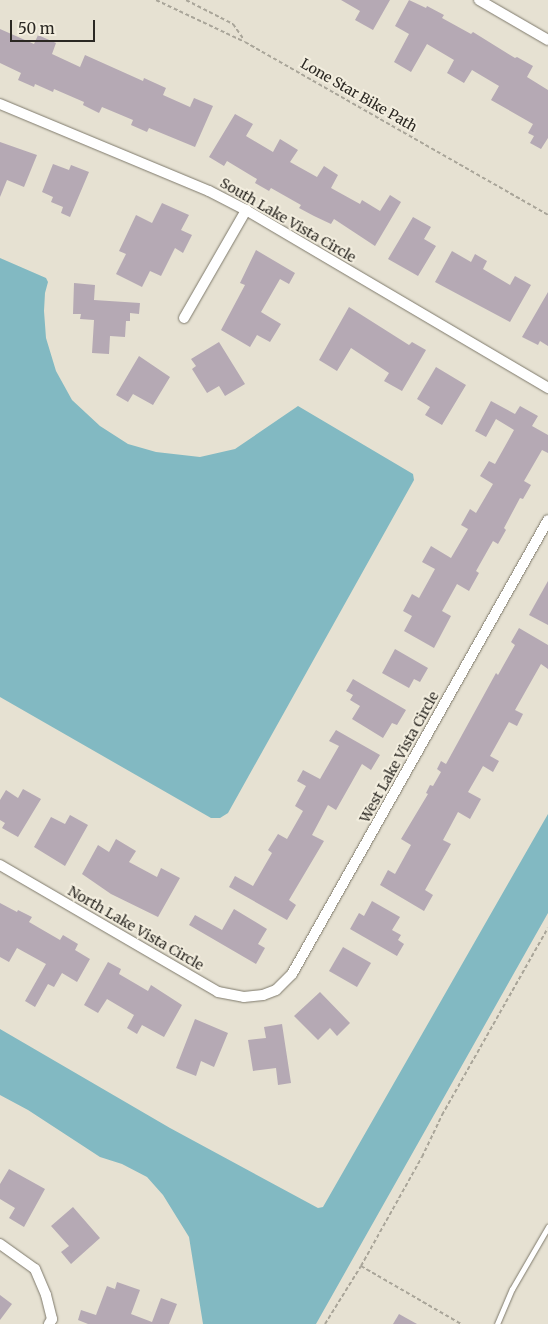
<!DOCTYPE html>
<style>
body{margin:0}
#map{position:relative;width:548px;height:1324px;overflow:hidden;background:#e6e1d2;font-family:Merriweather,serif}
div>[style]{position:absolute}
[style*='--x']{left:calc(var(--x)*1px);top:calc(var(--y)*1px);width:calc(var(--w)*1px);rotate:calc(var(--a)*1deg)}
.water>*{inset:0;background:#82b9c2}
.building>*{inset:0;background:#b5a9b4}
.path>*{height:2px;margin-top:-1px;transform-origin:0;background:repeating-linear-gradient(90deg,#a9a599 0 4px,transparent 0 6.5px)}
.roads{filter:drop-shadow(0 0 1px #7f7a6c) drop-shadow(0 0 1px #7f7a6c)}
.lane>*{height:5px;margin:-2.5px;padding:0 2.5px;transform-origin:2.5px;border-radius:2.5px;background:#fff}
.street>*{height:10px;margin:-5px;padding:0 5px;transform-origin:5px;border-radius:5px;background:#fff}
span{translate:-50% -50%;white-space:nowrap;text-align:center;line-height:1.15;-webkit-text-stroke:4px #f3eedf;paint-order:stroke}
.street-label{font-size:14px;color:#2b2823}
.scale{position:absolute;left:10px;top:20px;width:85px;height:22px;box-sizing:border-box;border:2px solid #2b2823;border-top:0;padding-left:6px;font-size:15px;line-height:18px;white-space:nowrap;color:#2b2823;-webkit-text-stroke:4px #f3eedf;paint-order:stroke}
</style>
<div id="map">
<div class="water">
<div style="clip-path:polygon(0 258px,46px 278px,48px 282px,45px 293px,44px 311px,46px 338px,56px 371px,72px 400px,100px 426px,128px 444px,156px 452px,200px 457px,235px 449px,298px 406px,413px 474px,414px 480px,228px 813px,220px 818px,211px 818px,0 697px)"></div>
<div style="clip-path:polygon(548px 814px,548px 913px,316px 1324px,203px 1324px,189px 1237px,163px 1195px,147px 1177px,122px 1164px,100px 1157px,28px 1110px,0 1095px,0 1029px,170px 1128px,318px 1208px,323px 1207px)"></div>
</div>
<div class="building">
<div style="clip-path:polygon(341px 0,390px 0,373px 30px,355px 20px,360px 11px)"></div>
<div style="clip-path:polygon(409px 0,426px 8px,427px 6px,444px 15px,442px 18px,471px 34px,473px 32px,515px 58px,517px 57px,533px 66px,527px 77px,548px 90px,548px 138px,541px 149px,530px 143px,534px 136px,528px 133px,533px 124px,491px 100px,499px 86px,472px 70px,464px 83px,447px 73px,454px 60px,427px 44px,411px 72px,394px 62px,409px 34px,395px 26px)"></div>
<div style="clip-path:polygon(0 29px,34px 44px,38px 35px,56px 43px,52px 54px,80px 67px,85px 55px,143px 81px,144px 78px,166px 88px,163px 95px,190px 107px,194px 98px,213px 106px,195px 147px,149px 128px,147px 132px,131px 125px,133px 120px,102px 107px,99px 113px,83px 105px,84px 102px,54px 89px,53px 92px,35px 84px,34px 87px,18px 80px,21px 73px,0 63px)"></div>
<div style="clip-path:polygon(235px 114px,253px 124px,246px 136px,273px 152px,280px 139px,298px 150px,290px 162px,317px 177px,324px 166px,338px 175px,331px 188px,360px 204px,362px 200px,380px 211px,390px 195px,401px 202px,375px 246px,334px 219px,331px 224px,314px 216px,299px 208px,301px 205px,271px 188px,269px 191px,255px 183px,257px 179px,227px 161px,224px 166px,209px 157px)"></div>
<div style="clip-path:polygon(0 142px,37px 155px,24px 187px,7px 180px,0 197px)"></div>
<div style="clip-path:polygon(53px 164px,69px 170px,71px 165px,89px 172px,70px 217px,61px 213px,63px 207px,51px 202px,53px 197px,42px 192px)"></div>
<div style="clip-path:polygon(162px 203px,189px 215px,181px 230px,192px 235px,183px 253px,175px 248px,161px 276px,150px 271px,142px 287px,116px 274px,126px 254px,119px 251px,136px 215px,152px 223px)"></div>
<div style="clip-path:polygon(413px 217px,431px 227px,424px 239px,436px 246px,418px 276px,388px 259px)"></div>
<div style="clip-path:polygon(256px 250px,295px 273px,289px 284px,280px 279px,261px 312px,281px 324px,270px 342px,257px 335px,250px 347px,221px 330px,245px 285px,240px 283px)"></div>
<div style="clip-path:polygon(452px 251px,471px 262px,475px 254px,487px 261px,483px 269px,510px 285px,515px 276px,531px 285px,510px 322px,435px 282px)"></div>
<div style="clip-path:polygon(74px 283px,95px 285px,94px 300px,140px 303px,139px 314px,130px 313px,130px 321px,126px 321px,125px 337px,110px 336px,109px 354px,92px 353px,94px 320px,80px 319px,81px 314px,73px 314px)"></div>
<div style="clip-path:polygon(548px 292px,548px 346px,540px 341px,538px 345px,522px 337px)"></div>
<div style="clip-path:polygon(349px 307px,409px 345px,412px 342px,426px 350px,402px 391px,384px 381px,389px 373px,351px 348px,337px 371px,319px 360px)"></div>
<div style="clip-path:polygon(219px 342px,245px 384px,225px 396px,219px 386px,207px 393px,192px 369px,196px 366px,191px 359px)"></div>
<div style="clip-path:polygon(139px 356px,170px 377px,153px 405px,133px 394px,128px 402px,116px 395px)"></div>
<div style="clip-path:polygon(436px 367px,466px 385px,442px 425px,425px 415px,430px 407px,417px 399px)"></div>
<div style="clip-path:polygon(491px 401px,515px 414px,520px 406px,538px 416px,532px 426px,548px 435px,548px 453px,542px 450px,524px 481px,531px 485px,523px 499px,520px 498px,504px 528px,506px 530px,498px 544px,493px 541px,476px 571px,479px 573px,469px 591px,457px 584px,442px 611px,451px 616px,434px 648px,404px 631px,412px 616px,403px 611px,412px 594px,419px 598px,435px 569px,422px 562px,431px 546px,451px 558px,468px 529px,461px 525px,470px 509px,476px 513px,493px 484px,480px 476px,489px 461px,495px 464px,514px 430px,496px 419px,486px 437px,475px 431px)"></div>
<div style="clip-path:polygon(548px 581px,548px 625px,529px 615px)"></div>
<div style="clip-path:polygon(519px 628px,548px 645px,548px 669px,541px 664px,515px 710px,523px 714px,517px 726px,509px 722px,490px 756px,499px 761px,493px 772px,483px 766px,468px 792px,481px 799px,470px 819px,458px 812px,443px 840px,451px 844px,425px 890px,433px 895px,424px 911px,380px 885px,388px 870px,395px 874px,411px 845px,401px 839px,428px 794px,426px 793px,430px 785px,433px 786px,441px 772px,437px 769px,441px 761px,446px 764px,496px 673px,498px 675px,515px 645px,511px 642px)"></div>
<div style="clip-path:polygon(395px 649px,428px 668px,420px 682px,414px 679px,409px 688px,382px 673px)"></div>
<div style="clip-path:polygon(353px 679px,406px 710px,397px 725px,392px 723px,383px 738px,352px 719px,360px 706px,350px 700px,353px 695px,346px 691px)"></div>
<div style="clip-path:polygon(336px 730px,380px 755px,371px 770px,362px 764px,336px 810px,328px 805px,312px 835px,324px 841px,289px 900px,296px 905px,287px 920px,229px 887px,235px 876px,253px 886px,272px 853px,268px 850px,278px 834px,287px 839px,303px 811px,295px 806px,306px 786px,297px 781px,303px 770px,320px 779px,339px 746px,329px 741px)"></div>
<div style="clip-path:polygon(23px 789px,41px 799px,18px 837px,2px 828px,5px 823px,0 820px,0 800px,6px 790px,18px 798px)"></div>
<div style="clip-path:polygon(70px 815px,88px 825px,65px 866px,34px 847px,51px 817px,65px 824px)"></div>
<div style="clip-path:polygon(116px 839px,136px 851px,129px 862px,157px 877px,161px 868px,180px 878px,158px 917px,111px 894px,82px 874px,98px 845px,109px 852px)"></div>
<div style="clip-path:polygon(372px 901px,400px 917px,392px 930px,401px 935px,398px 940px,404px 944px,397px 956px,350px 929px,359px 913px,364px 916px)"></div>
<div style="clip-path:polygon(0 903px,17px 912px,18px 910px,32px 917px,29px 922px,60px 940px,63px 935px,78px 944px,75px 950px,90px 959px,77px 982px,62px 973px,54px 987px,48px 984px,35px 1007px,25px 1001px,46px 964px,17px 948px,9px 962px,0 957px)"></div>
<div style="clip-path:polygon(234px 909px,267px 929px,258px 944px,265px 948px,256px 964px,189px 925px,195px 915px,222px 930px)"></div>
<div style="clip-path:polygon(343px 947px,371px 963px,357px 987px,329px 971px)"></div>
<div style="clip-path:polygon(108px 962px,121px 969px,119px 974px,148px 991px,151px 985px,182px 1005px,164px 1037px,142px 1025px,137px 1034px,127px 1028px,134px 1015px,107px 999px,98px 1013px,84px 1005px)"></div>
<div style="clip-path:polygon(320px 992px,350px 1023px,337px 1036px,330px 1028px,318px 1040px,294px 1016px)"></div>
<div style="clip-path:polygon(195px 1019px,228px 1033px,214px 1067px,201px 1061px,196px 1076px,176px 1068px)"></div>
<div style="clip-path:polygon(282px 1024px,291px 1083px,278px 1085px,276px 1068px,253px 1071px,248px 1040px,266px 1038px,264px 1027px)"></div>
<div style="clip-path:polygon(9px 1169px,45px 1189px,24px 1227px,9px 1218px,15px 1208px,0 1199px,0 1184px)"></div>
<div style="clip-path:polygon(73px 1207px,100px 1238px,71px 1264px,61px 1252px,69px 1246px,51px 1226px)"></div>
<div style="clip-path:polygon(117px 1282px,140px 1290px,131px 1314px,152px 1322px,161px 1298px,177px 1304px,169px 1324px,88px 1324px,78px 1320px,81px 1310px,96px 1315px,107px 1286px,115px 1289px)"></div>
<div style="clip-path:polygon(0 1295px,12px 1304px,0 1320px)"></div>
<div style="clip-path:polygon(399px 1314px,417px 1324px,393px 1324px)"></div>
</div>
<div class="path">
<div style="--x:156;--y:0;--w:98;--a:25.3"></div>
<div style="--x:245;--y:42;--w:349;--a:29.7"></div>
<div style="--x:186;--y:0;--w:53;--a:27.1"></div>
<div style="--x:233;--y:24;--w:19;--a:55"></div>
<div style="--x:361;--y:1266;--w:116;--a:30.1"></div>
<div style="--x:325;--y:1324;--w:68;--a:-58.2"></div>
<div style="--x:361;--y:1266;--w:125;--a:-60.8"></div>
<div style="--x:422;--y:1157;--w:47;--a:-64.5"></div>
<div style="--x:442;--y:1115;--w:215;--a:-60.5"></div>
</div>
<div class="roads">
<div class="lane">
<div style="--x:497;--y:1324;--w:38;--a:-67"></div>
<div style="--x:512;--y:1289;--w:72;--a:-59.9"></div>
</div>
<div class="street">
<div style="--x:479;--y:0;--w:80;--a:30.1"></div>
<div style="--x:0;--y:104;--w:226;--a:22.6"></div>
<div style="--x:209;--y:191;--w:42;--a:27.2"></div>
<div style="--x:246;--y:210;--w:351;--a:30.5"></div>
<div style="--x:184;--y:318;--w:125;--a:-60.1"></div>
<div style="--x:0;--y:865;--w:252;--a:30.2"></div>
<div style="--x:218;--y:992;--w:26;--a:11"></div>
<div style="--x:244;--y:997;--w:19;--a:-6"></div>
<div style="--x:263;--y:995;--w:14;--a:-21"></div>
<div style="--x:276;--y:990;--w:23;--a:-45"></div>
<div style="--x:292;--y:974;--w:521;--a:-60.58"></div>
<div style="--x:0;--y:1244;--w:43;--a:35.5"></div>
<div style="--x:35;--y:1269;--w:28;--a:67"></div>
<div style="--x:46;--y:1295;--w:25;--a:76"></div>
<div style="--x:52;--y:1319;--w:6;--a:121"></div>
</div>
</div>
<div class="street-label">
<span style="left:359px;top:95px;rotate:30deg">Lone Star Bike Path</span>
<span style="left:288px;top:220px;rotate:30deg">South Lake Vista Circle</span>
<span style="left:399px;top:757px;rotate:-61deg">West Lake Vista Circle</span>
<span style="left:136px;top:928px;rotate:30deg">North Lake Vista Circle</span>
</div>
<div class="scale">50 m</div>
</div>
